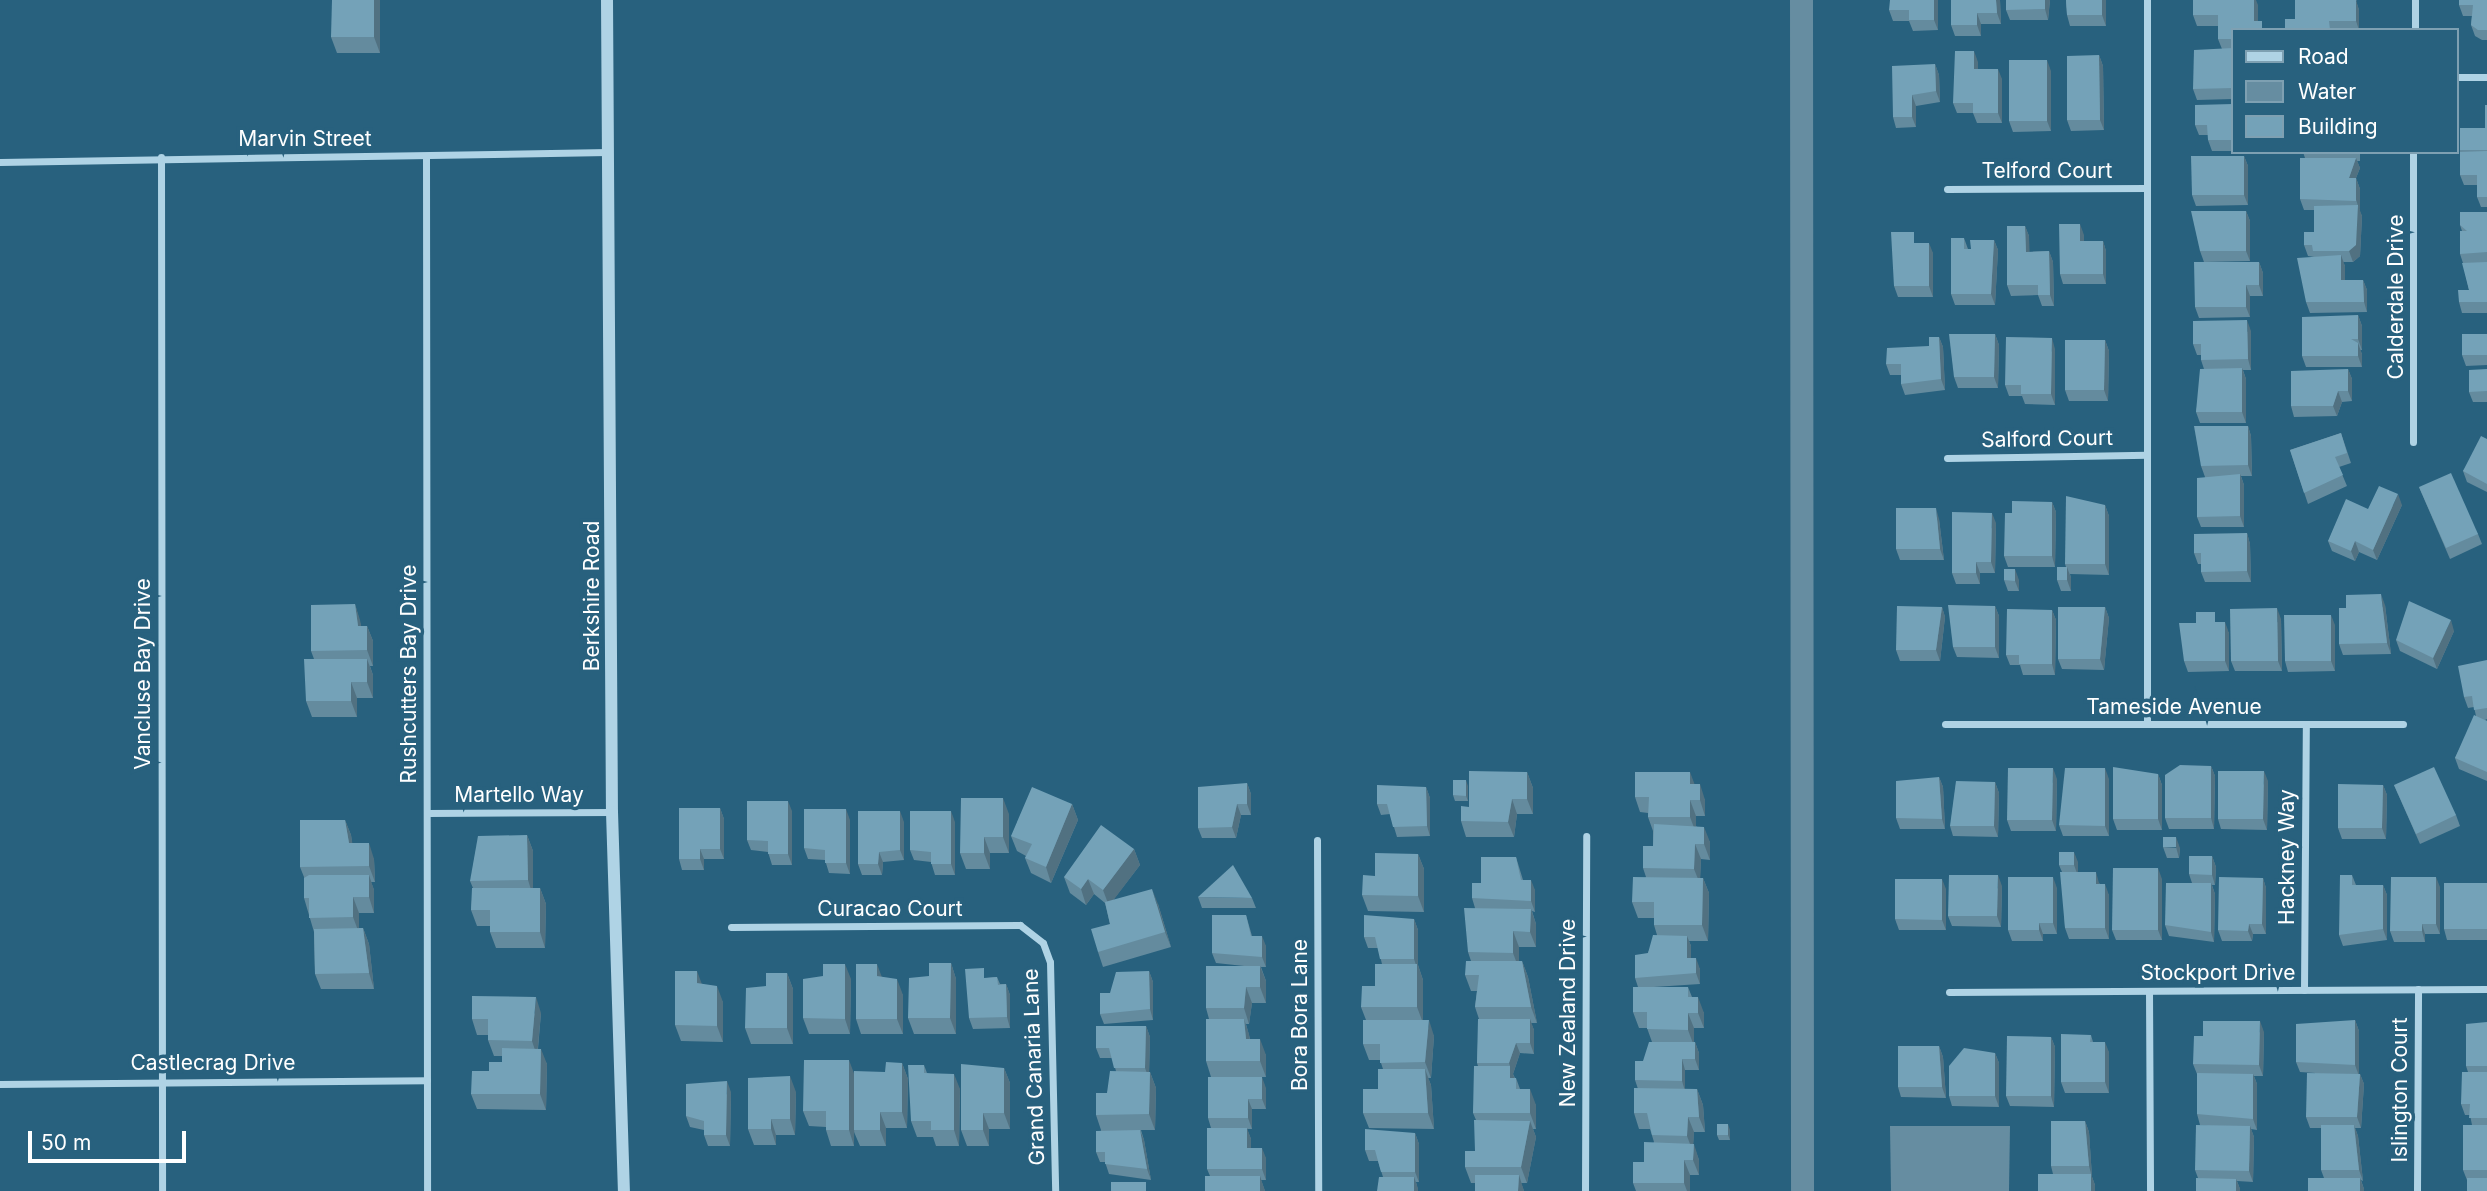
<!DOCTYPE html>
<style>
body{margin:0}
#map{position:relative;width:2487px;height:1191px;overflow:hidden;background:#28617e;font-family:Inter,sans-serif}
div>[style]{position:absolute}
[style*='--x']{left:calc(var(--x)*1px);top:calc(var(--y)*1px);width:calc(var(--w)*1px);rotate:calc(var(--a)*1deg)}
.water>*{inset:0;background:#668da1}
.canal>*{height:23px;margin:-11.5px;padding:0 11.5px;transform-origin:11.5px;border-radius:11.5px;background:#668da1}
.minor>*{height:7px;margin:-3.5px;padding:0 3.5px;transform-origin:3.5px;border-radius:3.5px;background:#afd3e5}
.tertiary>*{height:12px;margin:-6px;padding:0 6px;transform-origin:6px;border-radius:6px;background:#afd3e5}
.wall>*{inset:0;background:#648b9e}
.shaded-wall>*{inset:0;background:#517181}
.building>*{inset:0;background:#74a2b8}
span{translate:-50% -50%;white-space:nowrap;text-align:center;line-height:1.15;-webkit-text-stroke:7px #28617e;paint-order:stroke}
.street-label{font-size:21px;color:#fff}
.legend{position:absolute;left:2231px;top:28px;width:228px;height:126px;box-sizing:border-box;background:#28617e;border:2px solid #7ea0b2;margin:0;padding:9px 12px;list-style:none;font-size:21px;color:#fff}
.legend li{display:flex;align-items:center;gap:14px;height:35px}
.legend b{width:35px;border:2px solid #7ea0b2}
.scale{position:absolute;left:28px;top:1131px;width:158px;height:32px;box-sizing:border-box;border:4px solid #fff;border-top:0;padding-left:9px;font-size:21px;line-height:24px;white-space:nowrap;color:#fff;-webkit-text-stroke:5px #28617e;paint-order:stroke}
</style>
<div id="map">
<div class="water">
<div style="clip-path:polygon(1890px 1126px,2010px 1126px,2009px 1191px,1891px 1191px)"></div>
</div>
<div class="canal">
<div style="--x:1801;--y:0;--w:1191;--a:89.95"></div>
</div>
<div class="minor">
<div style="--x:2415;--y:30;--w:30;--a:-90"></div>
<div style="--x:2457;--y:77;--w:30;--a:0"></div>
<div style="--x:161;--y:157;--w:1034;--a:89.94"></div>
<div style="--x:426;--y:157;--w:1034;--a:89.94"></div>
<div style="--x:0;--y:162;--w:608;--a:-0.94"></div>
<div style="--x:1947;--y:189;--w:200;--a:-0.3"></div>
<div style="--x:2413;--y:442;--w:290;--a:-90"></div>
<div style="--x:1947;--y:458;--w:200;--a:-0.9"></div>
<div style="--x:1945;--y:724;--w:458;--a:0"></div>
<div style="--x:2147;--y:724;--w:724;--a:-90"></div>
<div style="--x:427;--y:813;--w:185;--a:-0.3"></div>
<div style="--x:1317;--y:840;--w:351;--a:89.8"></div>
<div style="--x:731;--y:927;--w:289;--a:-0.4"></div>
<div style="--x:1020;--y:925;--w:29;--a:38"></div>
<div style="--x:1043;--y:943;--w:20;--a:70"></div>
<div style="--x:1050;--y:962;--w:229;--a:88.7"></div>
<div style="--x:2304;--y:990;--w:266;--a:-89.6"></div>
<div style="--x:2149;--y:991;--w:200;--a:89.7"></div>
<div style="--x:1949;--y:992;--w:538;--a:-0.32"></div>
<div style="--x:0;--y:1084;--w:427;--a:-0.5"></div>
<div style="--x:1585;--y:1191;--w:355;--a:-89.8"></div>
<div style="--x:2417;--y:1191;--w:202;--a:-89.7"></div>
</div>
<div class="tertiary">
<div style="--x:607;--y:0;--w:812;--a:89.65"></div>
<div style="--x:612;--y:812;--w:379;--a:88.2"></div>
</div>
<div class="wall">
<div style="clip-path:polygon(380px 0,380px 53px,337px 53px,331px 37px)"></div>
<div style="clip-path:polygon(1938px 0,1938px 30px,1913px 31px,1909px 21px,1893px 21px,1889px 10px)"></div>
<div style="clip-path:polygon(1951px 0,2000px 0,2001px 24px,1981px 24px,1981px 36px,1955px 36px,1951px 25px)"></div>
<div style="clip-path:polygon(2006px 0,2050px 0,2048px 20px,2010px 20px,2006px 10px)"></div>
<div style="clip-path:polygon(2066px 0,2106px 0,2106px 26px,2070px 26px,2067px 15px)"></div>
<div style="clip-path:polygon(2295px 0,2357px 0,2356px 1px,2359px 10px,2359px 30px,2285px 30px,2295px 19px)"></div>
<div style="clip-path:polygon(2487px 0,2487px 40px,2482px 40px,2475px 36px,2471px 25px,2472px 16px,2463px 16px,2459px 5px)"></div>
<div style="clip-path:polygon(2258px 5px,2233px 30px,2233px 99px,2197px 100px,2193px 89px,2222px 49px,2218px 39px,2218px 26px,2197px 26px,2193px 15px)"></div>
<div style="clip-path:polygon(2099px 55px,2103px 66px,2104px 130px,2071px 131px,2067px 120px)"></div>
<div style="clip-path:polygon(1978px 62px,1978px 69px,2002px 79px,2002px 123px,1977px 123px,1973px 113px,1957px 113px,1953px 103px)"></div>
<div style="clip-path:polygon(1935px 64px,1939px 75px,1940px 102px,1916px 106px,1916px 127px,1896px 128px,1893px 117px)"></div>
<div style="clip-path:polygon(2051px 71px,2051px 131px,2013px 132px,2009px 121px)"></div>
<div style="clip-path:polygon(2233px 104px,2233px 151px,2212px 151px,2208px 140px,2208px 135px,2199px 135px,2195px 125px)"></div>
<div style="clip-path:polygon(2487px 105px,2487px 207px,2481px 207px,2477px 197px,2477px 185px,2464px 185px,2460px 175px,2460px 128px,2485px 128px)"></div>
<div style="clip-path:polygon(2303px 152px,2360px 152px,2360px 161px,2357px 161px,2360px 168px,2356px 178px,2360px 189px,2360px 212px,2362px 216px,2360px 256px,2353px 262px,2343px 262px,2345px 266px,2345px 280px,2363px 280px,2367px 290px,2367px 312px,2310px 313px,2306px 302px,2314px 257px,2308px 256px,2304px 245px,2314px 232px,2314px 210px,2304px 210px,2300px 199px,2305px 158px)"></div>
<div style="clip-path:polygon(2244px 156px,2248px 166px,2248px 205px,2196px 206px,2192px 195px)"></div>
<div style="clip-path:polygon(2246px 211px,2250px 221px,2250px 261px,2204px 262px,2200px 251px)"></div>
<div style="clip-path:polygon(2487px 212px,2487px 365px,2466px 366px,2462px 355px,2487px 334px,2487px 313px,2462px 313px,2459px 302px,2469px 290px,2463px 263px,2460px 254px,2462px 231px,2460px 225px)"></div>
<div style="clip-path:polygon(2025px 226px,2029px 236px,2029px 252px,2049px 251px,2053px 262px,2054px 306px,2042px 306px,2038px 295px,2011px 296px,2007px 285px)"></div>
<div style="clip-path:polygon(2084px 235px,2084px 241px,2103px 241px,2106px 251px,2106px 284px,2063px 284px,2060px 274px)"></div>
<div style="clip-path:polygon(1964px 238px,1968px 249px,1971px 249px,1994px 240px,1998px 250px,1995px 305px,1955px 305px,1951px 294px)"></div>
<div style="clip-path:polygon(1918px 243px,1933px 253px,1933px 297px,1898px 297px,1894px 286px)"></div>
<div style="clip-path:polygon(2259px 262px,2263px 273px,2263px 296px,2250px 296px,2250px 317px,2199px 318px,2195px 307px)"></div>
<div style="clip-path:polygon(2358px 315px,2362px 326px,2362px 350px,2360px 350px,2362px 354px,2362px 367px,2306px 367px,2302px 356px)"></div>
<div style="clip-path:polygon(2251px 331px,2251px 370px,2243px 370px,2246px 379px,2246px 423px,2200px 423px,2196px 412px,2204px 369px,2201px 360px,2201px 355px,2197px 355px,2193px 344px)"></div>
<div style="clip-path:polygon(1995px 334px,1999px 345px,1998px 388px,1958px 388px,1954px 377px)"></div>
<div style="clip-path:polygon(1939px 337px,1943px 347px,1945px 390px,1905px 395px,1901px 384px,1901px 375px,1890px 375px,1886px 364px,1929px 346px)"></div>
<div style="clip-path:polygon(2105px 340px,2109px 351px,2108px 401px,2069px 401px,2065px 390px)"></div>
<div style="clip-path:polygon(2055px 349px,2055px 405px,2025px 404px,2022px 396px,2009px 396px,2005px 385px)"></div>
<div style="clip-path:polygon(2348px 369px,2352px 379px,2352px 401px,2342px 402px,2337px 416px,2294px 417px,2291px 406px)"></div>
<div style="clip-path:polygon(2487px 369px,2487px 402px,2473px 402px,2469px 392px)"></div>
<div style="clip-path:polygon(2248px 426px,2251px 436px,2252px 476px,2241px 476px,2244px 485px,2244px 527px,2201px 527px,2197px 517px,2205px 477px,2201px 466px)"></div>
<div style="clip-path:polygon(2341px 433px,2351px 463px,2339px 467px,2347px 486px,2308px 504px,2290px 450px)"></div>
<div style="clip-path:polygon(2487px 439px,2487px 492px,2467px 482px,2463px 471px)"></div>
<div style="clip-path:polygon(2419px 487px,2478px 534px,2482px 544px,2450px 559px)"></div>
<div style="clip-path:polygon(2052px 502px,2056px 512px,2055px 567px,2008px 567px,2004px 556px,2012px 513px)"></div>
<div style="clip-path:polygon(2105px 505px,2109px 516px,2109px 575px,2070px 574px,2071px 578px,2071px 591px,2061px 591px,2057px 580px,2066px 567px,2065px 564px)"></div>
<div style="clip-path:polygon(2402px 505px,2377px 560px,2359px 552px,2355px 561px,2332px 551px,2328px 541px,2368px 509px)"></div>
<div style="clip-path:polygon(1939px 519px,1944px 560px,1900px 560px,1896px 549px)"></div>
<div style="clip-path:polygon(1996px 523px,1995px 573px,1980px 573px,1980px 584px,1956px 584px,1952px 573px)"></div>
<div style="clip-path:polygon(2247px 533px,2250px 544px,2251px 582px,2205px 582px,2201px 572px,2201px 564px,2198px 564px,2194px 553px)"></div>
<div style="clip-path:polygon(2004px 580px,2019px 580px,2019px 591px,2008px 591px)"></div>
<div style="clip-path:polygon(355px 604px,361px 626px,367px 626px,373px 641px,373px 666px,370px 666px,373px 675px,373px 698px,357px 698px,357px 717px,312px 717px,306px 701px,314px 659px,311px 651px)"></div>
<div style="clip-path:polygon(2385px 605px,2391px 654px,2343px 655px,2339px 644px)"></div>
<div style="clip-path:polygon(1995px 606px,1999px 616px,1999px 658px,1957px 657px,1953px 647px)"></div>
<div style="clip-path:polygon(1942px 607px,1945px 617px,1940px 661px,1900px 661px,1896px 650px)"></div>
<div style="clip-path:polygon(2105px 607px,2109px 618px,2104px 670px,2062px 669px,2058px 659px)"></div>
<div style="clip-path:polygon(2052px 610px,2056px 620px,2055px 675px,2023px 675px,2020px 665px,2010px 665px,2006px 655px)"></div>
<div style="clip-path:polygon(2281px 619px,2282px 671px,2235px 671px,2231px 661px)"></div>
<div style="clip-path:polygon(2219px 622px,2229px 633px,2229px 671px,2188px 672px,2184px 661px)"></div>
<div style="clip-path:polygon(2335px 625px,2335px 671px,2288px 672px,2285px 661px)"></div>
<div style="clip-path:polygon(2454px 631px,2437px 669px,2400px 651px,2396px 640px)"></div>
<div style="clip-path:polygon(2487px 660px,2487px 719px,2485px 720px,2487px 721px,2487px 781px,2459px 769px,2455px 758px,2476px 716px,2474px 707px,2468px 708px,2464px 697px)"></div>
<div style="clip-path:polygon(2211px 766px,2215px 776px,2214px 829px,2169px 829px,2165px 818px)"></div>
<div style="clip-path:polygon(1527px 772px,1533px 788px,1533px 814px,1517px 814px,1514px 837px,1466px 837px,1461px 821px,1469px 807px)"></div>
<div style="clip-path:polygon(2158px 774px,2162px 785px,2162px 830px,2117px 830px,2113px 819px)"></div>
<div style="clip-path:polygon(1939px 777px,1943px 787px,1945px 829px,1900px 829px,1896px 818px)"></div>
<div style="clip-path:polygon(2057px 779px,2056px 831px,2011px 831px,2007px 820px)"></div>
<div style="clip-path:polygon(2109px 779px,2109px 836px,2063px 836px,2059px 825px)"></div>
<div style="clip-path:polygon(2268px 781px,2267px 830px,2221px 829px,2218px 819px)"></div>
<div style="clip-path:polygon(1995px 782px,1999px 793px,1998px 837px,1953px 836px,1950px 826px)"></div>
<div style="clip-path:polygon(1247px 783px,1251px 794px,1251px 815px,1241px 815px,1236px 838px,1202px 838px,1198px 828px)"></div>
<div style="clip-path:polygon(1694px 784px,1705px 800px,1705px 816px,1696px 816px,1696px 826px,1710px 842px,1710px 860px,1701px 859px,1700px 878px,1703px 878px,1709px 893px,1708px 941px,1689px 941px,1691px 946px,1691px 958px,1700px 969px,1700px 984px,1654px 987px,1688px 987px,1692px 997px,1704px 1013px,1704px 1028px,1694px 1028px,1694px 1042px,1695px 1042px,1699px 1053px,1699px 1070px,1685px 1070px,1685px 1089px,1697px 1089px,1703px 1105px,1705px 1132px,1694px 1132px,1693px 1144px,1699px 1160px,1699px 1175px,1690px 1175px,1690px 1191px,1636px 1191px,1633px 1183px,1654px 1142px,1650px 1129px,1639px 1129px,1634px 1113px,1638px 1089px,1635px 1080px,1652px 1042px,1647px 1028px,1639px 1028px,1633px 1012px,1638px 987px,1635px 978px,1657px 935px,1654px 925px,1654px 918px,1638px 918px,1632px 902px,1646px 877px,1643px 868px,1653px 846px,1653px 831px,1648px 817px,1648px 813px,1640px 812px,1635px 797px)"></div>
<div style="clip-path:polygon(2383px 785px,2387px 795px,2386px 839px,2342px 839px,2338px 828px)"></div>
<div style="clip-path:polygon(2394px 785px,2456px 815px,2460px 826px,2420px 844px)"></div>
<div style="clip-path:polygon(1468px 786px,1468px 801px,1455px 801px,1453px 795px)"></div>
<div style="clip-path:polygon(1426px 787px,1430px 798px,1430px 836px,1397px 837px,1390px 814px,1381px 815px,1377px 804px)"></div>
<div style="clip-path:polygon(1072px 804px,1078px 820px,1051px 883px,1031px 873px,1025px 858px,1026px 856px,1017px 851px,1011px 836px)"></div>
<div style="clip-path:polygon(720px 808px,724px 819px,724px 859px,704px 859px,704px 870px,682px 870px,679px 859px)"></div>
<div style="clip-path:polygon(792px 811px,792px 865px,772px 865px,768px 852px,751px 850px,747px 840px)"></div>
<div style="clip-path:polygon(1009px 814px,1009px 853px,990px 853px,990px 869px,966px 869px,960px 853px)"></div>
<div style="clip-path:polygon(345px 820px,351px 835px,352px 843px,374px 859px,375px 882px,371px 882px,374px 890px,374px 913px,359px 913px,359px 928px,363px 928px,369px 944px,374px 989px,321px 989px,315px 974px,314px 932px,304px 898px,304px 877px,300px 867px)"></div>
<div style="clip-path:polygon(850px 820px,850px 874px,829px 873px,825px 860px,808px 859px,804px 848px)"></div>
<div style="clip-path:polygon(904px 822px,904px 860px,883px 862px,882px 875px,862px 875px,858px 864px)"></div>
<div style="clip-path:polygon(955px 822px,955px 875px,935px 875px,931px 862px,914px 860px,910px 850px)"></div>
<div style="clip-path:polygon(527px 835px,533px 851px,533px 888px,540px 888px,546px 904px,545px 948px,496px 948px,490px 932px,490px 926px,477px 926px,471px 910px,473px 888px,470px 881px)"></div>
<div style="clip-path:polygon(2163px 847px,2180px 848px,2179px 858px,2167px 858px)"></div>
<div style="clip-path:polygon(1134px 849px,1140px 865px,1113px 900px,1158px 904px,1171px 947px,1103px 967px,1098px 952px,1110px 924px,1105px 903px,1094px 894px,1086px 905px,1070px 893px,1064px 877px)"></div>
<div style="clip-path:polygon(1418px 854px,1424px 869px,1424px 912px,1368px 911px,1362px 895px,1375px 876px)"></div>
<div style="clip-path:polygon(2212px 856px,2216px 867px,2215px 885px,2212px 885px,2215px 894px,2214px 942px,2169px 936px,2165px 925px,2192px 883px,2189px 874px)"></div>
<div style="clip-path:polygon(1516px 857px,1523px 880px,1535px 890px,1535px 912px,1532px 911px,1536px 924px,1536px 947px,1519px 947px,1519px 961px,1522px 961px,1528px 977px,1537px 1023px,1531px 1023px,1534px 1030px,1534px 1054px,1520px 1053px,1513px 1074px,1515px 1078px,1516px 1078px,1520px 1089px,1536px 1105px,1536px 1129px,1533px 1129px,1536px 1137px,1527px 1183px,1521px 1183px,1524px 1191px,1475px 1191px,1475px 1183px,1471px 1183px,1465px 1167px,1475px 1151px,1476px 1120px,1473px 1113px,1478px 1066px,1477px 1063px,1479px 1019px,1475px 1007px,1477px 991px,1471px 991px,1465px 975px,1471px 961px,1468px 952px,1475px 908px,1472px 898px,1481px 883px)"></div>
<div style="clip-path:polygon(2078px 862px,2078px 872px,2099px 883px,2109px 895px,2109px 939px,2069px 939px,2065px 928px,2062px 872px,2059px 865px)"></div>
<div style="clip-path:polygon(2352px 875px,2356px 885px,2383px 885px,2387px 895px,2387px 940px,2343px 946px,2339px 935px)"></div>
<div style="clip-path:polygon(2263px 878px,2266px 888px,2266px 934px,2253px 934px,2252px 941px,2222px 941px,2218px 930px)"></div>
<div style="clip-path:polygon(2162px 879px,2162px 940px,2116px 940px,2112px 930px)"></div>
<div style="clip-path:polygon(2487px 883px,2487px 940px,2447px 940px,2444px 929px)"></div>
<div style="clip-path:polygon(2002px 886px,2001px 927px,1952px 926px,1948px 916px)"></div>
<div style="clip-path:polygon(2440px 887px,2440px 934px,2425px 934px,2425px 942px,2394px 942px,2390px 931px)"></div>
<div style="clip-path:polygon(2057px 888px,2057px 934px,2043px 934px,2043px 941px,2012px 941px,2008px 930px)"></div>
<div style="clip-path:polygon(1946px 889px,1946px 930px,1899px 930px,1895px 919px)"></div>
<div style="clip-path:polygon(1198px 897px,1252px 898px,1256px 908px,1202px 908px)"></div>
<div style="clip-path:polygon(1246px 915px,1252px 936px,1266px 946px,1266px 967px,1261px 967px,1266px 981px,1266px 1003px,1252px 1003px,1249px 1024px,1246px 1024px,1250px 1039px,1266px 1055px,1266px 1077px,1211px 1077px,1206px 1061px,1209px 1019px,1206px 1008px,1244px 966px,1216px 963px,1212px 953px)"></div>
<div style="clip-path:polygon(1414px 919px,1418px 930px,1418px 965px,1423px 980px,1423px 1020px,1434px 1036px,1431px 1078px,1428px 1078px,1431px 1085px,1434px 1129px,1369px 1128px,1363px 1113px,1378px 1089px,1383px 1069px,1380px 1060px,1369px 1060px,1363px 1044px,1366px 1020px,1361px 1007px,1375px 986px,1382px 964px,1378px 948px,1368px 948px,1364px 937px)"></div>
<div style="clip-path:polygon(951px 963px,956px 979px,956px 1034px,914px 1034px,908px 1018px,929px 976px)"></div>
<div style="clip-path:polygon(1149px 971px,1153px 982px,1153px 1020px,1104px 1024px,1100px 1014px)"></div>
<div style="clip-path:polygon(787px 973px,793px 989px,793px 1044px,751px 1044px,745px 1028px,766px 986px)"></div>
<div style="clip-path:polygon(882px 977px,903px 995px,903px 1034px,861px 1034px,856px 1019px)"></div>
<div style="clip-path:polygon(997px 977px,1000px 984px,1006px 984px,1010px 995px,1010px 1028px,973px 1029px,969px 1018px,987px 978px)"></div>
<div style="clip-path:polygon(851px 979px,850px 1034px,809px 1034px,803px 1018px)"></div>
<div style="clip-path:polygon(702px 984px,723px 1002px,723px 1042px,681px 1041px,675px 1025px)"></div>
<div style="clip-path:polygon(541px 1013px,538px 1049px,547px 1064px,546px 1110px,477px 1109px,471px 1094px,489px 1071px,502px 1062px,502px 1056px,494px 1056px,488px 1040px,488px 1035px,477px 1035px,472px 1019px)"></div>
<div style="clip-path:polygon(2355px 1020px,2359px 1031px,2359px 1074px,2360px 1074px,2364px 1084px,2361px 1128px,2355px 1128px,2358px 1136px,2363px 1181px,2361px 1180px,2364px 1189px,2324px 1178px,2321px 1170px,2321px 1128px,2310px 1128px,2306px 1117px,2315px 1073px,2300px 1072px,2296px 1062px)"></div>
<div style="clip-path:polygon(2487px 1022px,2487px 1191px,2467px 1180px,2463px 1170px,2472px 1125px,2470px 1115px,2465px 1115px,2461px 1104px,2468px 1072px,2466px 1066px)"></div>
<div style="clip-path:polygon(1146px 1026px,1150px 1037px,1149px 1072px,1150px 1072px,1156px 1088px,1155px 1130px,1141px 1130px,1144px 1140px,1151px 1180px,1109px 1174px,1105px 1162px,1100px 1162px,1096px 1152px,1101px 1130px,1096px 1115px,1107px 1093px,1116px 1071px,1112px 1058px,1100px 1058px,1096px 1048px)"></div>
<div style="clip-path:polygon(2264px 1032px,2263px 1076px,2254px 1076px,2257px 1084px,2257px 1130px,2251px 1129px,2254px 1137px,2253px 1182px,2237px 1181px,2240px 1189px,2198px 1178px,2195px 1170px,2208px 1126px,2200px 1125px,2197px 1114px,2197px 1074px,2193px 1064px,2203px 1036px)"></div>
<div style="clip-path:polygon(2091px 1035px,2093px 1042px,2109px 1052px,2109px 1093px,2065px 1093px,2061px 1082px)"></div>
<div style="clip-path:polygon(2051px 1037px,2055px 1047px,2054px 1107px,2010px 1106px,2006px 1096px)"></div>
<div style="clip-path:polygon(1939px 1046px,1943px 1057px,1946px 1098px,1901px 1097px,1898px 1087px)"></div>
<div style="clip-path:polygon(1995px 1053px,1999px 1063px,1999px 1107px,1952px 1106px,1949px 1096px)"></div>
<div style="clip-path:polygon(902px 1063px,908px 1079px,907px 1128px,886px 1128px,886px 1146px,860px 1146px,854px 1132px,854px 1146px,831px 1146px,826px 1130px,826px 1127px,809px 1126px,803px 1111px,854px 1074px,885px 1072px)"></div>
<div style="clip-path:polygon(924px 1065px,927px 1073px,960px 1089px,959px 1146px,936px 1146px,933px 1137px,917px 1137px,911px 1121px)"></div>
<div style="clip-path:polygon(1004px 1068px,1010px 1083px,1010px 1129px,989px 1129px,989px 1146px,967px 1146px,961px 1130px)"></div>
<div style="clip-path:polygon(1266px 1088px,1266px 1109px,1252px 1109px,1252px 1129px,1247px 1129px,1251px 1139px,1251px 1148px,1266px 1158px,1266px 1180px,1261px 1180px,1265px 1191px,1205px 1191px,1210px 1176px,1207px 1169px,1211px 1128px,1208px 1118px)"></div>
<div style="clip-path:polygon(731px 1092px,730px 1146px,708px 1146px,704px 1135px,704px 1130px,690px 1127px,686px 1116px)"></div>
<div style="clip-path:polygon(796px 1092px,795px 1135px,776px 1135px,776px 1145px,754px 1145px,748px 1129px)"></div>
<div style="clip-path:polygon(2085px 1121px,2089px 1132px,2092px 1177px,2095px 1185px,2095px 1191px,2053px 1174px,2051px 1166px)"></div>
<div style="clip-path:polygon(1730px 1130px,1730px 1140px,1719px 1140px,1717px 1135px)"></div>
<div style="clip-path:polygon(1415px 1133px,1419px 1144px,1419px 1182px,1416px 1182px,1418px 1191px,1383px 1177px,1378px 1161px,1369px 1161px,1365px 1150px)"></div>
</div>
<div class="shaded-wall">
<div style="clip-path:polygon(374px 0,380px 0,380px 53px,374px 37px)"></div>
<div style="clip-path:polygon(1934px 0,1938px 0,1938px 30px,1934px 20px)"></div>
<div style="clip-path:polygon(1996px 0,2000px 0,2001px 24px,1997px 13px)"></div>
<div style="clip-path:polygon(2045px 0,2050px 0,2048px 20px,2045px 9px)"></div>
<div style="clip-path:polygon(2102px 0,2106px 0,2106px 26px,2102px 15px)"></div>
<div style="clip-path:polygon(2254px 0,2256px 0,2258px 5px,2258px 30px,2254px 21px)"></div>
<div style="clip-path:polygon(2356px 0,2359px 10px,2359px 30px,2356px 21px)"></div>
<div style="clip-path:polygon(1977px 13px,1981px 24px,1981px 36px,1977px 25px)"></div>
<div style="clip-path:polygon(1974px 51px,1978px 62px,1978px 79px,1974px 69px)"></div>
<div style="clip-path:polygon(2099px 55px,2103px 66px,2104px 130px,2100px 120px)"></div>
<div style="clip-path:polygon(2047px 60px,2051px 71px,2051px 131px,2047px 121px)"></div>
<div style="clip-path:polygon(1935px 64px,1939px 75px,1940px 102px,1936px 91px)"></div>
<div style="clip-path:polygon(1998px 69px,2002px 79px,2002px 123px,1998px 113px)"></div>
<div style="clip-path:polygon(1912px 95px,1916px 106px,1916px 127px,1912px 117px)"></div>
<div style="clip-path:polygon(2244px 156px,2248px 166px,2248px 205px,2244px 195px)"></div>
<div style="clip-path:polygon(2356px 158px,2360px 168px,2356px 178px,2360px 189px,2360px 212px,2349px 178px)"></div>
<div style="clip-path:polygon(2358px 205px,2362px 216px,2360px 256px,2353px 262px,2349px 251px)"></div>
<div style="clip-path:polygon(2246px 211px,2250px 221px,2250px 261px,2246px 251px)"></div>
<div style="clip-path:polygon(2080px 224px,2084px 235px,2084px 251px,2080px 241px)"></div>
<div style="clip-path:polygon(2025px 226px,2029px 236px,2030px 262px,2026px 252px)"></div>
<div style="clip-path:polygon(1994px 240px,1998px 250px,1995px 305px,1991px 294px)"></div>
<div style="clip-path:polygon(2103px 241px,2106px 251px,2106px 284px,2103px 274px)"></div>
<div style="clip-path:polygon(1929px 243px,1933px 253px,1933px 297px,1929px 286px)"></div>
<div style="clip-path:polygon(2049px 251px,2053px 262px,2054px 306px,2050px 295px)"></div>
<div style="clip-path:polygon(2341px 255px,2345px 266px,2345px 290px,2341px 280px)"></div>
<div style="clip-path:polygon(2259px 262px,2263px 273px,2263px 296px,2259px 285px)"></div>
<div style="clip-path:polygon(2363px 280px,2367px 290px,2367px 312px,2364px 302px)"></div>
<div style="clip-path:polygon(2246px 285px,2250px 296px,2250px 317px,2246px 307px)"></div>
<div style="clip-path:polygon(2358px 315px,2362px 326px,2362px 350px,2358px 339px)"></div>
<div style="clip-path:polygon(2247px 320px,2251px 331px,2251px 370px,2248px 359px)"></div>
<div style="clip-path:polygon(1995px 334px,1999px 345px,1998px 388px,1994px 377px)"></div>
<div style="clip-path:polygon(1939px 337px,1943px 347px,1945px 390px,1941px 379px)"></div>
<div style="clip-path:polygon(2052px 338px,2055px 349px,2055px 405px,2051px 394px)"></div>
<div style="clip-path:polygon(2105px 340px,2109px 351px,2108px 401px,2104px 390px)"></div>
<div style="clip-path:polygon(2358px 343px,2362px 354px,2362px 367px,2358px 356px)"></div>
<div style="clip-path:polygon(2242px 368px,2246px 379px,2246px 423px,2242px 412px)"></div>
<div style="clip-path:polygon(2348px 369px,2352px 379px,2352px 401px,2348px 391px)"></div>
<div style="clip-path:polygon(2338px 391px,2342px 402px,2337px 416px,2333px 406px)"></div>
<div style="clip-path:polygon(2248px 426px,2251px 436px,2252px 476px,2248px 465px)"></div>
<div style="clip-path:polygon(2240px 474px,2244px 485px,2244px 527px,2240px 516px)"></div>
<div style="clip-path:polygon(2398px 494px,2402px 505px,2377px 560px,2373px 550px)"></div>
<div style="clip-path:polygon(2052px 502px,2056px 512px,2055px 567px,2052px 556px)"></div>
<div style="clip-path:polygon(2105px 505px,2109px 516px,2109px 575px,2105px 564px)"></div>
<div style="clip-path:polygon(1936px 508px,1939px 519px,1944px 560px,1940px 549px)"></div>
<div style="clip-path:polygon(1992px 513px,1996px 523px,1995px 573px,1991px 562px)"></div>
<div style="clip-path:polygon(2247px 533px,2250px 544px,2251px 582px,2247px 571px)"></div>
<div style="clip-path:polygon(2355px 541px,2359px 552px,2355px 561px,2351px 551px)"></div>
<div style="clip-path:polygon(1976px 562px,1980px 573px,1980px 584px,1976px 573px)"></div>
<div style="clip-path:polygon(2067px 567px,2071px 578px,2071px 591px,2067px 580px)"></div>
<div style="clip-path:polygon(2015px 569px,2019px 580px,2019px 591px,2015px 581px)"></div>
<div style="clip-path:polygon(2381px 594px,2385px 605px,2391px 654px,2387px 643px)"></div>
<div style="clip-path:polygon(355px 604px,360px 620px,364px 641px,358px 626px)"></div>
<div style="clip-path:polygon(1995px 606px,1999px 616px,1999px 658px,1995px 647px)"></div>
<div style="clip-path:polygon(1942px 607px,1945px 617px,1940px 661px,1936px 650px)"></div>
<div style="clip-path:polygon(2105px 607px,2109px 618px,2104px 670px,2100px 659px)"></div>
<div style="clip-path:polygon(2277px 608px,2281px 619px,2282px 671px,2278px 661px)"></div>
<div style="clip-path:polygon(2052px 610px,2056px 620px,2055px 675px,2052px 664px)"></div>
<div style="clip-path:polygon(2331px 615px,2335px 625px,2335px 671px,2331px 661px)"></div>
<div style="clip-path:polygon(2451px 620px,2454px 631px,2437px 669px,2433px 658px)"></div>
<div style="clip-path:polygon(2225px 622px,2229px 633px,2229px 671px,2225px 661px)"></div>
<div style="clip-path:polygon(367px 626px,373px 641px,373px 666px,367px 650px)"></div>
<div style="clip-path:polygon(367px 659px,373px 675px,373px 698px,367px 682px)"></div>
<div style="clip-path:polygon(351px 682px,357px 698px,357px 717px,351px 701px)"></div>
<div style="clip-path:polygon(2211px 766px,2215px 776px,2214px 829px,2211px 818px)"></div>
<div style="clip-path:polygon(2053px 768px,2057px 779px,2056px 831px,2052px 820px)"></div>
<div style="clip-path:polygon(2105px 768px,2109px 779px,2109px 836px,2105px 826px)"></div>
<div style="clip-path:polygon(2264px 771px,2268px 781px,2267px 830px,2263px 819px)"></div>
<div style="clip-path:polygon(1527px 772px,1533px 788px,1533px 814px,1527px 799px)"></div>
<div style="clip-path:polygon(1690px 772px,1696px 788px,1690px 784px)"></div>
<div style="clip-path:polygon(2158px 774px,2162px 785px,2162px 830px,2158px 819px)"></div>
<div style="clip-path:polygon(1939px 777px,1943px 787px,1945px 829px,1942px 819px)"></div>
<div style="clip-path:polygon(1466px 780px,1468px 786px,1468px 801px,1466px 796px)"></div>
<div style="clip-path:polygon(1995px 782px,1999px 793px,1998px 837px,1994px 826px)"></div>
<div style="clip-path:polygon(1247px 783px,1251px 794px,1251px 815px,1247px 804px)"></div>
<div style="clip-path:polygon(1700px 784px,1705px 800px,1705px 816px,1700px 800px)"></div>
<div style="clip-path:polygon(2383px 785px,2387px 795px,2386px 839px,2382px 828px)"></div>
<div style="clip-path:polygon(1426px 787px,1430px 798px,1430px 836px,1427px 826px)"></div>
<div style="clip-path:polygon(1003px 798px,1009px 814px,1009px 853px,1003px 837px)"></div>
<div style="clip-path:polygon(1512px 799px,1517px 814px,1514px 837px,1508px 822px)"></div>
<div style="clip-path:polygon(1690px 800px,1696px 816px,1696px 833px,1690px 817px)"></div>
<div style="clip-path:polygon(788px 801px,792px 811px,792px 865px,788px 854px)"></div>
<div style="clip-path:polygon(1072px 804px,1078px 820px,1051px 883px,1046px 867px)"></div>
<div style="clip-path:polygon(1237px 804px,1241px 815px,1236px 838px,1232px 827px)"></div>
<div style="clip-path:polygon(720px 808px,724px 819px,724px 859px,720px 849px)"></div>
<div style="clip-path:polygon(846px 809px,850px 820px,850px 874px,846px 863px)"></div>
<div style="clip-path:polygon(900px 811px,904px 822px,904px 860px,900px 850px)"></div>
<div style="clip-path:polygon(951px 811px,955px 822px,955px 875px,951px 864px)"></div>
<div style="clip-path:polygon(345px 820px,351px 835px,355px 859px,349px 843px)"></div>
<div style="clip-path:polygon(1704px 827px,1710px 842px,1710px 860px,1704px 844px)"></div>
<div style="clip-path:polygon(527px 835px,533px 851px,533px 896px,528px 880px)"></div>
<div style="clip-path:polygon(984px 837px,990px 853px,990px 869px,984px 853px)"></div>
<div style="clip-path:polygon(2176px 837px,2180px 848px,2179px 858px,2176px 847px)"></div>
<div style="clip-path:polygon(369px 843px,374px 859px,375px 882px,369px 866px)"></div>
<div style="clip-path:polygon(1695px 844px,1701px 859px,1700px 884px,1694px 869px)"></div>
<div style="clip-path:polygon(700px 849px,704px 859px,704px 870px,700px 859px)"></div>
<div style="clip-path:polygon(1134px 849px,1140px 865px,1109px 906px,1103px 890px)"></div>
<div style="clip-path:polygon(879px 852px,883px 862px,882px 875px,878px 864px)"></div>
<div style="clip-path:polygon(2074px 852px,2078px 862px,2078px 876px,2074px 865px)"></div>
<div style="clip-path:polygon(1418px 854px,1424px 869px,1424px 912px,1418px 896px)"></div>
<div style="clip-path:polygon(2212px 856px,2216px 867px,2215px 885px,2212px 875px)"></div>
<div style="clip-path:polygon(2158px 868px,2162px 879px,2162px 940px,2158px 930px)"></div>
<div style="clip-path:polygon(2096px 872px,2099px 883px,2099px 895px,2096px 884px)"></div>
<div style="clip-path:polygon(369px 875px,374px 890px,374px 913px,369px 897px)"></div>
<div style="clip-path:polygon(1998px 875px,2002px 886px,2001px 927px,1997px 916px)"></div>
<div style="clip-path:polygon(2053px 877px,2057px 888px,2057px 934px,2053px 923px)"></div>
<div style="clip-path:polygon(2436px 877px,2440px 887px,2440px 934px,2436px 924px)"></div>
<div style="clip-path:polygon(1703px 878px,1709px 893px,1708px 941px,1702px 925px)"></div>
<div style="clip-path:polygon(2263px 878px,2266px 888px,2266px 934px,2262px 924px)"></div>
<div style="clip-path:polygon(1088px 879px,1094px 894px,1086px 905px,1081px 889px)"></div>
<div style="clip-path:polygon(1942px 879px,1946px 889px,1946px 930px,1942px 920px)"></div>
<div style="clip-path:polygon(1531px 880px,1535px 890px,1535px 912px,1531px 901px)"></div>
<div style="clip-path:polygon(2211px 883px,2215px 894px,2214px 942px,2211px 932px)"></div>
<div style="clip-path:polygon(2105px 884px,2109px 895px,2109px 939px,2105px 928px)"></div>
<div style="clip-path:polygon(2383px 885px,2387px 895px,2387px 940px,2383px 929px)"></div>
<div style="clip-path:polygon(540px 888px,546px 904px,545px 948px,540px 932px)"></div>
<div style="clip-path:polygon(1152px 889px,1158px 904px,1171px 947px,1165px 932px)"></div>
<div style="clip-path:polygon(353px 897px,359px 913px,359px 933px,353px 917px)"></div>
<div style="clip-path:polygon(1531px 909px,1536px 924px,1536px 947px,1530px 932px)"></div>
<div style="clip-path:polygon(1414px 919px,1418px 930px,1418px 965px,1423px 980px,1423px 1023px,1417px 1007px,1417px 968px,1414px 959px)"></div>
<div style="clip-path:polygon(2039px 923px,2043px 934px,2043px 941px,2039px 930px)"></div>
<div style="clip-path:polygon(2249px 924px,2253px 934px,2252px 941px,2248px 931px)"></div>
<div style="clip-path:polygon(2422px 924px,2425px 934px,2425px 942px,2422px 931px)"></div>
<div style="clip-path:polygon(363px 928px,369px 944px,374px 989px,369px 973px)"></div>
<div style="clip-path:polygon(1513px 931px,1519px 947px,1519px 969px,1513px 953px)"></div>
<div style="clip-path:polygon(1262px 936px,1266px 946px,1266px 967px,1262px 957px)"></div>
<div style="clip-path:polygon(1687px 936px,1691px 946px,1691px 969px,1687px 958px)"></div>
<div style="clip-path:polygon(1696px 958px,1700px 969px,1700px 984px,1696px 973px)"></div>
<div style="clip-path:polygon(1522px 961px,1528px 977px,1537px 1023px,1531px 1007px)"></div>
<div style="clip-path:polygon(951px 963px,956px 979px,956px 1034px,950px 1018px)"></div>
<div style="clip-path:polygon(845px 964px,851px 979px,850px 1034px,845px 1019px)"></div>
<div style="clip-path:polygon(877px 964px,883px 980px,877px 976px)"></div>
<div style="clip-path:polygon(1260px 966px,1266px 981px,1266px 1003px,1260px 987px)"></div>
<div style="clip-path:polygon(697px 971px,703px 987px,697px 983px)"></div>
<div style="clip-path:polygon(1149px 971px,1153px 982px,1153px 1020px,1150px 1009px)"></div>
<div style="clip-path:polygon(787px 973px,793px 989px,793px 1044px,787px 1028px)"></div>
<div style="clip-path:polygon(897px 979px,903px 995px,903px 1034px,897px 1019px)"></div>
<div style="clip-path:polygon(1006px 984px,1010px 995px,1010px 1028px,1007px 1017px)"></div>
<div style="clip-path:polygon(717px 986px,723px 1002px,723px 1042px,717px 1026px)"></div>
<div style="clip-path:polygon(1246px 987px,1252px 1003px,1249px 1024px,1244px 1008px)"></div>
<div style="clip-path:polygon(536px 997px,541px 1013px,537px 1056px,532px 1041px)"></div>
<div style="clip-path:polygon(1698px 997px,1704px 1013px,1704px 1028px,1698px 1013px)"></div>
<div style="clip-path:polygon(1688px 1013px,1694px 1028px,1694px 1046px,1688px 1030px)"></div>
<div style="clip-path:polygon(1244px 1019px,1249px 1034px,1252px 1055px,1246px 1039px)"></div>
<div style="clip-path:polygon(1530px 1019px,1534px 1030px,1534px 1054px,1530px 1043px)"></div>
<div style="clip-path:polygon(1429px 1020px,1434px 1036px,1431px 1078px,1425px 1062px)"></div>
<div style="clip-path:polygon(2355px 1020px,2359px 1031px,2359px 1076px,2355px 1065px)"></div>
<div style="clip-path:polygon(2260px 1021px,2264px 1032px,2263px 1076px,2259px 1065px)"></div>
<div style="clip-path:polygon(1146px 1026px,1150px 1037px,1149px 1079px,1145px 1068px)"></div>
<div style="clip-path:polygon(2051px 1037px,2055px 1047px,2054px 1107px,2051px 1096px)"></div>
<div style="clip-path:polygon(1260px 1039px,1266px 1055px,1266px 1077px,1260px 1061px)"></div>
<div style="clip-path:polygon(1695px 1042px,1699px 1053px,1699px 1070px,1695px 1059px)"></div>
<div style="clip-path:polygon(2105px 1042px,2109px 1052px,2109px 1093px,2105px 1082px)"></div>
<div style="clip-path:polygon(1516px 1043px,1520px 1053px,1513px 1074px,1516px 1082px,1510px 1078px,1510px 1066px,1509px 1063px)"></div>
<div style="clip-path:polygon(1939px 1046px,1943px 1057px,1946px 1098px,1942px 1087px)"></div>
<div style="clip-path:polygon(541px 1049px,547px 1064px,546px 1110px,540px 1094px)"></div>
<div style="clip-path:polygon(1995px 1053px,1999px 1063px,1999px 1107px,1995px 1096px)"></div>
<div style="clip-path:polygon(1682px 1059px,1685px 1070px,1685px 1091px,1682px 1081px)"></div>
<div style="clip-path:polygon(849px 1060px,855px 1076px,854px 1146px,849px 1130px)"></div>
<div style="clip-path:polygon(902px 1063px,908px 1079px,907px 1128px,902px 1112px)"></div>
<div style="clip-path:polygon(1004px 1068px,1010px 1083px,1010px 1129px,1004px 1113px)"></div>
<div style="clip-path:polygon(1425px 1069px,1431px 1085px,1434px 1129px,1428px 1113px)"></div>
<div style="clip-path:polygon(1150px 1072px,1156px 1088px,1155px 1130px,1149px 1114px)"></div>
<div style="clip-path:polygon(954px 1074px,960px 1089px,959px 1146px,954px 1130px)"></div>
<div style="clip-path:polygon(2253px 1074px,2257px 1084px,2257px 1130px,2253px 1119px)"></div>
<div style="clip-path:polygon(2360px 1074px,2364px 1084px,2361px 1128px,2357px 1117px)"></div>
<div style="clip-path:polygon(790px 1076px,796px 1092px,795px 1135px,790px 1119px)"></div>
<div style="clip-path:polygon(1262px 1077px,1266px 1088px,1266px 1109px,1262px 1099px)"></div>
<div style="clip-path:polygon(727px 1081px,731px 1092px,730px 1146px,726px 1135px)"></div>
<div style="clip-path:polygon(1530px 1089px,1536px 1105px,1536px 1129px,1530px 1113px)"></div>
<div style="clip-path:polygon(1697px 1089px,1703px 1105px,1705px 1132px,1699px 1117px)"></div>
<div style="clip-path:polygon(1248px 1099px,1252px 1109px,1252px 1129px,1248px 1118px)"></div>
<div style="clip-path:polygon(880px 1112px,886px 1128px,886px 1146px,880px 1130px)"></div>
<div style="clip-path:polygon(983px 1113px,989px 1129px,989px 1146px,983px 1130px)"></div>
<div style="clip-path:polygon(1688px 1117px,1694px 1132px,1693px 1152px,1687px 1136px)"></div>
<div style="clip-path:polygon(771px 1119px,776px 1135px,776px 1145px,771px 1129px)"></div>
<div style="clip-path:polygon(1530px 1121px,1536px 1137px,1527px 1183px,1521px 1167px)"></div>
<div style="clip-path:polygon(2085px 1121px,2089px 1132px,2092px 1177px,2089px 1166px)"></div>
<div style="clip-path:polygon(1728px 1124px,1730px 1130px,1730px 1140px,1728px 1135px)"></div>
<div style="clip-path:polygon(2354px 1125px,2358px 1136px,2363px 1181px,2359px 1170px)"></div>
<div style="clip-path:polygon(2250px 1126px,2254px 1137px,2253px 1182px,2249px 1171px)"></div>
<div style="clip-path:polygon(1247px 1128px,1251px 1139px,1251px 1158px,1247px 1148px)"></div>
<div style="clip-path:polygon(1140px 1130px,1144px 1140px,1151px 1180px,1147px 1169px)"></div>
<div style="clip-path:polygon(1415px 1133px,1419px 1144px,1419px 1182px,1415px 1172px)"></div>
<div style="clip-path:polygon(1694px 1144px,1699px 1160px,1699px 1175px,1693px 1160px)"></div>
<div style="clip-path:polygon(1262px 1148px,1266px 1158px,1266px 1180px,1262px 1169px)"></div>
<div style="clip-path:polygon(1684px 1160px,1690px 1175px,1690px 1191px,1687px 1191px,1684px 1183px)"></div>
<div style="clip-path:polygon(2091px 1174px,2095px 1185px,2095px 1191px,2091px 1191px)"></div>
<div style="clip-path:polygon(1519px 1175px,1524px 1191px,1518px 1191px)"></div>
<div style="clip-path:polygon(1260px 1176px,1265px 1191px,1260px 1191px)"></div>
<div style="clip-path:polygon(1414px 1177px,1418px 1188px,1418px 1191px,1414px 1191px)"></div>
<div style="clip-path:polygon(2360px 1178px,2364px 1189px,2364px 1191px,2360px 1191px)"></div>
<div style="clip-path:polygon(2236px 1179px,2240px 1189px,2240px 1191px,2236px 1191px)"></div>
</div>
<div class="building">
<div style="clip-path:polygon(332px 0,374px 0,374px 37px,331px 37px)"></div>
<div style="clip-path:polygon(1890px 0,1934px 0,1934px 20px,1909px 20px,1909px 10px,1889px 10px)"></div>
<div style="clip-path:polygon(1951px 0,1996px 0,1997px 13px,1977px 13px,1977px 25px,1951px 25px)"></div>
<div style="clip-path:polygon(2006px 0,2045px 0,2045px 9px,2006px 10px)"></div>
<div style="clip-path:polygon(2066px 0,2102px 0,2102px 15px,2067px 15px)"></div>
<div style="clip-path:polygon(2193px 0,2254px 0,2254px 21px,2262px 21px,2262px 30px,2233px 30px,2233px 39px,2218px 39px,2218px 15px,2193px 15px)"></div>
<div style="clip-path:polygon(2295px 0,2356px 0,2356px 21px,2329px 21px,2330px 30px,2285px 30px,2285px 19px,2295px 19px)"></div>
<div style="clip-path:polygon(2459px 0,2487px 0,2487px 30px,2478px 30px,2471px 25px,2473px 5px,2459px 5px)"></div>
<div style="clip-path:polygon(2233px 48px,2233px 88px,2193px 89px,2194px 50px)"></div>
<div style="clip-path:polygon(1955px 51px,1974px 51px,1974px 69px,1998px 69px,1998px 113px,1973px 113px,1973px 103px,1953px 103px)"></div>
<div style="clip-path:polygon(2099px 55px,2100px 120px,2067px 120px,2067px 56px)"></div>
<div style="clip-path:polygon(2009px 60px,2047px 60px,2047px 121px,2009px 121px)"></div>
<div style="clip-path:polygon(1935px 64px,1936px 91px,1912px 95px,1912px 117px,1893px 117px,1892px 66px)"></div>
<div style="clip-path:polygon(2233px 104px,2233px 140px,2208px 140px,2207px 125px,2195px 125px,2195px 105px)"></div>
<div style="clip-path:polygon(2485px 105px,2487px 105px,2487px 150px,2460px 150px,2460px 128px,2485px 128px)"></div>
<div style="clip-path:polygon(2487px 151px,2487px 197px,2477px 197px,2477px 175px,2460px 175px,2460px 152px)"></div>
<div style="clip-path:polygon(2191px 156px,2244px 156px,2244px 195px,2192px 195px)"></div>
<div style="clip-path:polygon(2300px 158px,2356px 158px,2349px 178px,2356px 178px,2356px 201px,2300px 199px)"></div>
<div style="clip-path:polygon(2358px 205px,2356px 245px,2349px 251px,2313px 251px,2312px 245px,2304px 245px,2304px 232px,2314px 232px,2314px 206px)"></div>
<div style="clip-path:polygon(2191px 211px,2246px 211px,2246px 251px,2200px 251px)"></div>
<div style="clip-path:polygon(2460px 212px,2487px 212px,2487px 252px,2460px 254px,2460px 231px,2467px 231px,2460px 225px)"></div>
<div style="clip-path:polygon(2059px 224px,2080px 224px,2080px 241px,2103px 241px,2103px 274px,2060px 274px)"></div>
<div style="clip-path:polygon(2007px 226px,2025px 226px,2026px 252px,2049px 251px,2050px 295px,2038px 295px,2038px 285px,2007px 285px)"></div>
<div style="clip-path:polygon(1891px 232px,1914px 232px,1914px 243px,1929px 243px,1929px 286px,1894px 286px)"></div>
<div style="clip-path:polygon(1951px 238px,1964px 238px,1964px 249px,1971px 249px,1970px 240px,1994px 240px,1991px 294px,1951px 294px)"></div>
<div style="clip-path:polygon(2341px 255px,2341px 280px,2363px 280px,2364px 302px,2306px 302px,2297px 258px)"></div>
<div style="clip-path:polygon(2194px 262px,2259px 262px,2259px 285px,2246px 285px,2246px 307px,2195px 307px)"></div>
<div style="clip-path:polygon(2487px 262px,2487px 302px,2459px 302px,2458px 290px,2469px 290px,2462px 263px)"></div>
<div style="clip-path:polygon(2487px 310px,2487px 355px,2462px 355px,2462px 334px,2487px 334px)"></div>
<div style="clip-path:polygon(2358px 315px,2358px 339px,2351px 339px,2358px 343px,2358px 356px,2302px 356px,2302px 317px)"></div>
<div style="clip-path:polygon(2247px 320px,2248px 359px,2201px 360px,2201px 344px,2193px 344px,2193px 321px)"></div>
<div style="clip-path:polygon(1949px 334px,1995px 334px,1994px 377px,1954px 377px)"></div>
<div style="clip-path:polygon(1929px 337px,1939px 337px,1941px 379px,1901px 384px,1901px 364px,1886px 364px,1887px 348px,1929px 346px)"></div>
<div style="clip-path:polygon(2006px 337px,2052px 338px,2051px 394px,2021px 394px,2021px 385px,2005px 385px)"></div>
<div style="clip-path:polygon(2065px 340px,2105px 340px,2104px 390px,2065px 390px)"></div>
<div style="clip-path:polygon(2242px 368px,2242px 412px,2196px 412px,2200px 369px)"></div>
<div style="clip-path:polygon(2348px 369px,2348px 391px,2338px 391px,2333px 406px,2291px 406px,2291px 371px)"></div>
<div style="clip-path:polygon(2487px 369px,2487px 391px,2469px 392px,2469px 370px)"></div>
<div style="clip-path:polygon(2194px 426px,2248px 426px,2248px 465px,2201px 466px)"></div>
<div style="clip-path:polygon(2341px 433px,2347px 453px,2335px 457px,2343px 475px,2304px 493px,2290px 450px)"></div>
<div style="clip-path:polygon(2481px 436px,2487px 439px,2487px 484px,2463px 471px)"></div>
<div style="clip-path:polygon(2451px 473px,2478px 534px,2446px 548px,2419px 487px)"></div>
<div style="clip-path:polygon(2240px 474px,2240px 516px,2197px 517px,2197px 478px)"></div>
<div style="clip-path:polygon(2379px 486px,2398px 494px,2373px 550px,2355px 541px,2351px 551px,2328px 541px,2346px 499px,2368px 509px)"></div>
<div style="clip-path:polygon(2066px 496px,2105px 505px,2105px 564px,2065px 564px)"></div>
<div style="clip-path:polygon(2012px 501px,2052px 502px,2052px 556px,2004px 556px,2005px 513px,2012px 513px)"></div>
<div style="clip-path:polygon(1896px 508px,1936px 508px,1940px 549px,1896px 549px)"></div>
<div style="clip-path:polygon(1952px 512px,1992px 513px,1991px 562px,1976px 562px,1976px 573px,1952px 573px)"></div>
<div style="clip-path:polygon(2247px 533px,2247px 571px,2201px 572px,2201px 553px,2194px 553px,2194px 534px)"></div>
<div style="clip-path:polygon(2057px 567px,2067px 567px,2067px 580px,2057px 580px)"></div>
<div style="clip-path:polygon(2004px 569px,2015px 569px,2015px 581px,2004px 580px)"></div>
<div style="clip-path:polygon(2381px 594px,2387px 643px,2339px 644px,2339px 608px,2346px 608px,2346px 595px)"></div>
<div style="clip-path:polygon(2409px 601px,2451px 620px,2433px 658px,2396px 640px)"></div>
<div style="clip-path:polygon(355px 604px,358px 626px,367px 626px,367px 650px,311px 651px,311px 605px)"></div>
<div style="clip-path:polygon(1948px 605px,1995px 606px,1995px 647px,1953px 647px)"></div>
<div style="clip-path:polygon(1897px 606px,1942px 607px,1936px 650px,1896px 650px)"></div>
<div style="clip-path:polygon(2058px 607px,2105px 607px,2100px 659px,2058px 659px)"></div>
<div style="clip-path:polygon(2277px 608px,2278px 661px,2231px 661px,2230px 609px)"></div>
<div style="clip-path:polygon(2007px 609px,2052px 610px,2052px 664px,2019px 664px,2019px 655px,2006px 655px)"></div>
<div style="clip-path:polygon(2196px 612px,2215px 612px,2215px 622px,2225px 622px,2225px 661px,2184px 661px,2179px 623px,2196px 623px)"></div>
<div style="clip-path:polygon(2284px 615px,2331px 615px,2331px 661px,2285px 661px)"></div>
<div style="clip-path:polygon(304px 659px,367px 659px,367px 682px,351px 682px,351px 701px,306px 701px)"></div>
<div style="clip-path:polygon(2487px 660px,2487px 708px,2474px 710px,2472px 696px,2464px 697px,2458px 666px)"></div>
<div style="clip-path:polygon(2474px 715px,2487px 721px,2487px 772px,2455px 758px)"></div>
<div style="clip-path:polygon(2180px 765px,2211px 766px,2211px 818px,2165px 818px,2165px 775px)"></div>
<div style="clip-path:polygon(2113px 767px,2158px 774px,2158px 819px,2113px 819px)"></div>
<div style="clip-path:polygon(2434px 767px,2456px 815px,2416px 834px,2394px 785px)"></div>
<div style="clip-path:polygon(2008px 768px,2053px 768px,2052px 820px,2007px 820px)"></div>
<div style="clip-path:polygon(2065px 768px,2105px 768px,2105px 826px,2059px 825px)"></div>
<div style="clip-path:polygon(1469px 771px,1527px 772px,1527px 799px,1512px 799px,1508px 822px,1461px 821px,1461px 806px,1469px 807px)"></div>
<div style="clip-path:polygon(2218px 771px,2264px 771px,2263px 819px,2218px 819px)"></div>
<div style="clip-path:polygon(1635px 772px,1690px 772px,1690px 784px,1700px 784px,1700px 800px,1690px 800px,1690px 817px,1648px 817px,1649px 797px,1635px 797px)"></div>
<div style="clip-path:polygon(1939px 777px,1942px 819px,1896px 818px,1896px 781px)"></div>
<div style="clip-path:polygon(1453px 780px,1466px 780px,1466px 796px,1453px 795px)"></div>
<div style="clip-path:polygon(1956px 781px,1995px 782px,1994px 826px,1950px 826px)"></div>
<div style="clip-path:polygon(1247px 783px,1247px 804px,1237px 804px,1232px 827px,1198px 828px,1198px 787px)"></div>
<div style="clip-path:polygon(2338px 784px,2383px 785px,2382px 828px,2338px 828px)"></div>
<div style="clip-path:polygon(1377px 785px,1426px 787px,1427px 826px,1393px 827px,1387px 804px,1377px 804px)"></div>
<div style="clip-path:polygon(1032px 787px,1072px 804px,1046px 867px,1025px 858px,1032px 844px,1011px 836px)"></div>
<div style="clip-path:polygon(961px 798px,1003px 798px,1003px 837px,984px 837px,984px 853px,960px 853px)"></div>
<div style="clip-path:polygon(747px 801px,788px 801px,788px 854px,768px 854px,768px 841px,747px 840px)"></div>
<div style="clip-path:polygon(679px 808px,720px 808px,720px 849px,700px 849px,700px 859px,679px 859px)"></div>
<div style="clip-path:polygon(804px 809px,846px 809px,846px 863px,825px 863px,825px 850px,804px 848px)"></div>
<div style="clip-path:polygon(858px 811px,900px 811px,900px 850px,879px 852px,878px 864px,858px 864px)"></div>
<div style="clip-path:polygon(910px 811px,951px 811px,951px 864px,931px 864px,931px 852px,910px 850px)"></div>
<div style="clip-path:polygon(300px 820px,345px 820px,349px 843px,369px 843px,369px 866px,300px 867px)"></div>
<div style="clip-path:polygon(1654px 824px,1704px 827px,1704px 844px,1695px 844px,1694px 869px,1643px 868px,1643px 846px,1653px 846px)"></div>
<div style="clip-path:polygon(1101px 825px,1134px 849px,1103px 890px,1088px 879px,1081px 889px,1064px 877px)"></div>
<div style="clip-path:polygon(527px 835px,528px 880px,470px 881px,478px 836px)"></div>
<div style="clip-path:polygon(2163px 837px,2176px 837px,2176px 847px,2163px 847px)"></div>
<div style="clip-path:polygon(2059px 852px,2074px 852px,2074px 865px,2059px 865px)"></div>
<div style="clip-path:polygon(1375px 853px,1418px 854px,1418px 896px,1362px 895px,1363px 875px,1375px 876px)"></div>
<div style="clip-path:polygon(2189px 856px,2212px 856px,2212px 875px,2189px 874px)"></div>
<div style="clip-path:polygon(1481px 857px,1516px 857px,1521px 880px,1531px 880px,1531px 901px,1472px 898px,1472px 883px,1481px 883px)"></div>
<div style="clip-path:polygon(1233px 865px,1252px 898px,1198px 897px)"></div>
<div style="clip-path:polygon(2113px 868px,2158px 868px,2158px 930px,2112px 930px)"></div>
<div style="clip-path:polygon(2060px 872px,2096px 872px,2096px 884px,2105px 884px,2105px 928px,2065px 928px)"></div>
<div style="clip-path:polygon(309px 875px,369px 875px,369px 897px,353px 897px,353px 917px,309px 918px,309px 898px,304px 898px,304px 878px)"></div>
<div style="clip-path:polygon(1949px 875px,1998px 875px,1997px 916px,1948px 916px)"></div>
<div style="clip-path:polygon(2340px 875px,2352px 875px,2352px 885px,2383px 885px,2383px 929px,2339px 935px)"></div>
<div style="clip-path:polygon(1633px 877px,1703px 878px,1702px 925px,1654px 925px,1654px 902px,1632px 902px)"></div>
<div style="clip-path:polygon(2008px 877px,2053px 877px,2053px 923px,2039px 923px,2039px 930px,2008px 930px)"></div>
<div style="clip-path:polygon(2219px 877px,2263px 878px,2262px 924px,2249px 924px,2248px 931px,2218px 930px)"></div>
<div style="clip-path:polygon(2391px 877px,2436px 877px,2436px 924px,2422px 924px,2422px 931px,2390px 931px)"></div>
<div style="clip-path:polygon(1895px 879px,1942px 879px,1942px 920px,1895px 919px)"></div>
<div style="clip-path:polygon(2166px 883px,2211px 883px,2211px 932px,2165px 925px)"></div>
<div style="clip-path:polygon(2444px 883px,2487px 883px,2487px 929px,2444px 929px)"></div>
<div style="clip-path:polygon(472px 888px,540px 888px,540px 932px,490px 932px,490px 910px,471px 910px)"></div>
<div style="clip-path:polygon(1152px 889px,1165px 932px,1098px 952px,1091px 929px,1110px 924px,1105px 902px)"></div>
<div style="clip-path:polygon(1464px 908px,1531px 909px,1530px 932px,1513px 931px,1513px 953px,1468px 952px)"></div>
<div style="clip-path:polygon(1212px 915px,1246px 915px,1251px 936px,1262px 936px,1262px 957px,1212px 953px)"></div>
<div style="clip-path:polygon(1364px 915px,1414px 919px,1414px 959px,1380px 959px,1375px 937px,1364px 937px)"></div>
<div style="clip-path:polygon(363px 928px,369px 973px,315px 974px,314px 929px)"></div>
<div style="clip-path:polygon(1653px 935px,1687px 936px,1687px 958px,1696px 958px,1696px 973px,1635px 978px,1635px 955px,1648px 953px)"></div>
<div style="clip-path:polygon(1466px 961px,1522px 961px,1531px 1007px,1475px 1007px,1479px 975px,1465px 975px)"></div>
<div style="clip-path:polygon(929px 963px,951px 963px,950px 1018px,908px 1018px,909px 978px,929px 976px)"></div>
<div style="clip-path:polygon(823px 964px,845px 964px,845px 1019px,803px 1018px,803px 979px,823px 976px)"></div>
<div style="clip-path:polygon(856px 964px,877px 964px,877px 976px,897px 979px,897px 1019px,856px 1019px)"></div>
<div style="clip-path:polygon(1375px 964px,1417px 964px,1417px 1007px,1361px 1007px,1362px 986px,1375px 986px)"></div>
<div style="clip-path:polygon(1206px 966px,1260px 966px,1260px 987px,1246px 987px,1244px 1008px,1206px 1008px)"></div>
<div style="clip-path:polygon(984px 968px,984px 978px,997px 977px,998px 985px,1006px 984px,1007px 1017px,969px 1018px,965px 969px)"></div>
<div style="clip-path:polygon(675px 971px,697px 971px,697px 983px,717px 986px,717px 1026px,675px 1025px)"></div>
<div style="clip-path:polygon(1149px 971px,1150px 1009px,1100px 1014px,1100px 993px,1110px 993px,1116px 972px)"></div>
<div style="clip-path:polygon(766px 973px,787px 973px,787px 1028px,745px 1028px,746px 988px,766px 986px)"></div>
<div style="clip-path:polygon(1633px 987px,1688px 987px,1688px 997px,1698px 997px,1698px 1013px,1688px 1013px,1688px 1030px,1647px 1029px,1647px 1012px,1633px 1012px)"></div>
<div style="clip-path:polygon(472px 996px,536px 997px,532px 1041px,488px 1040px,488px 1019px,472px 1019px)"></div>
<div style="clip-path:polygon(1206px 1019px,1244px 1019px,1246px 1039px,1260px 1039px,1260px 1061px,1206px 1061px)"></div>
<div style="clip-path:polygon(1478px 1019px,1530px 1019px,1530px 1043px,1516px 1043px,1509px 1063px,1477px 1063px)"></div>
<div style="clip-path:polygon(1363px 1020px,1429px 1020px,1425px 1062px,1380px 1063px,1380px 1044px,1363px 1044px)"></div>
<div style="clip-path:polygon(2355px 1020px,2355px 1065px,2296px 1062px,2296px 1024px)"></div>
<div style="clip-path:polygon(2203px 1021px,2260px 1021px,2259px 1065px,2193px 1064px,2194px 1036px,2203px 1036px)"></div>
<div style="clip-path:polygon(2487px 1022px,2487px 1066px,2466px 1066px,2466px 1024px)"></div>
<div style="clip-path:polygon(1096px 1026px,1146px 1026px,1145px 1068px,1114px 1068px,1109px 1048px,1096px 1048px)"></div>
<div style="clip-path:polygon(2061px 1034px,2091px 1035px,2090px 1042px,2105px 1042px,2105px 1082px,2061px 1082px)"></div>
<div style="clip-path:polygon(2007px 1036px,2051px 1037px,2051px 1096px,2006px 1096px)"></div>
<div style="clip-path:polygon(1649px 1042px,1695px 1042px,1695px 1059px,1682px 1059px,1682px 1081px,1635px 1080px,1635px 1061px,1643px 1061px)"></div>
<div style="clip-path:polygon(1898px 1046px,1939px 1046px,1942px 1087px,1898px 1087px)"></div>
<div style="clip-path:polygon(502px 1048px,541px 1049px,540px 1094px,471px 1094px,472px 1071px,489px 1071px,489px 1062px,502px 1062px)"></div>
<div style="clip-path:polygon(1964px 1048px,1995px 1053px,1995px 1096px,1949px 1096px,1949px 1066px)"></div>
<div style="clip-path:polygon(804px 1060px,849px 1060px,849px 1130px,826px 1130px,826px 1111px,803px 1111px)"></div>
<div style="clip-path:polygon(886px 1062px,902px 1063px,902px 1112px,880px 1112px,880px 1130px,854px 1130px,854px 1071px,885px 1072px)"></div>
<div style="clip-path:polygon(961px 1064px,1004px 1068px,1004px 1113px,983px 1113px,983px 1130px,961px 1130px)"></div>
<div style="clip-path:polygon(908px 1065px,924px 1065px,924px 1073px,954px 1074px,954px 1130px,931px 1130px,931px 1121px,911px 1121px)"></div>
<div style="clip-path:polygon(1474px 1066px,1510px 1066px,1510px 1078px,1516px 1078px,1516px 1089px,1530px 1089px,1530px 1113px,1473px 1113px)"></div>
<div style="clip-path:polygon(1378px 1069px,1425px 1069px,1428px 1113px,1363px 1113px,1363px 1089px,1378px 1089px)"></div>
<div style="clip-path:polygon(1110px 1071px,1150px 1072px,1149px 1114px,1096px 1115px,1096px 1093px,1107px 1093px)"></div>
<div style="clip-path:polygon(2462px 1072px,2487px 1072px,2487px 1118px,2469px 1118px,2470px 1104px,2461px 1104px)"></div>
<div style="clip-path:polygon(2197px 1073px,2253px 1074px,2253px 1119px,2197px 1114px)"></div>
<div style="clip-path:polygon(2307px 1073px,2360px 1074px,2357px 1117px,2306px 1117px)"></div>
<div style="clip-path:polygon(790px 1076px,790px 1119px,771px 1119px,771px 1129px,748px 1129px,748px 1078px)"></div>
<div style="clip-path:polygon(1208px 1077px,1262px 1077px,1262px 1099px,1248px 1099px,1248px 1118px,1208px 1118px)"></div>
<div style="clip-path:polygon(727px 1081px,726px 1135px,704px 1135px,704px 1121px,686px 1116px,686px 1084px)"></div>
<div style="clip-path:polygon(1634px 1088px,1697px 1089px,1699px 1117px,1688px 1117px,1687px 1136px,1652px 1135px,1647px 1113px,1634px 1113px)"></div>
<div style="clip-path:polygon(1474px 1120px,1530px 1121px,1521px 1167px,1465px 1167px,1465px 1151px,1475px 1151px)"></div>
<div style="clip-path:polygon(2051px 1121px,2085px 1121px,2089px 1166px,2051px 1166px)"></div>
<div style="clip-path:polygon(1717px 1124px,1728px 1124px,1728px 1135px,1717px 1135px)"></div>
<div style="clip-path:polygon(2196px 1125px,2250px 1126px,2249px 1171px,2195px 1170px)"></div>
<div style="clip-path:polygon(2321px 1125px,2354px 1125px,2359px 1170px,2321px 1170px)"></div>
<div style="clip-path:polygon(2463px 1125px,2487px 1125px,2487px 1170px,2463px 1170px)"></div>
<div style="clip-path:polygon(1207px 1128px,1247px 1128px,1247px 1148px,1262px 1148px,1262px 1169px,1207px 1169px)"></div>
<div style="clip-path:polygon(1365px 1129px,1415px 1133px,1415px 1172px,1381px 1172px,1375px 1150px,1365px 1150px)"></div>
<div style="clip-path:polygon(1140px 1130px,1147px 1169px,1105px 1164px,1105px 1152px,1096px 1152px,1096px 1131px)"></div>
<div style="clip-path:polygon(1644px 1142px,1694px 1144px,1693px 1160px,1684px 1160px,1684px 1183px,1633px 1183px,1633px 1162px,1644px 1162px)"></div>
<div style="clip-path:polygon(2038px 1174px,2091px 1174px,2091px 1191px,2038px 1191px)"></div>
<div style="clip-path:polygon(1475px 1175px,1519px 1175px,1518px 1191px,1475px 1191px)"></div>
<div style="clip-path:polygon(1205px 1176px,1260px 1176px,1260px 1191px,1205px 1191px)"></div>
<div style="clip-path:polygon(1379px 1177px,1414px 1177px,1414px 1191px,1377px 1191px)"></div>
<div style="clip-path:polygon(2196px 1178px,2236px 1179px,2236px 1191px,2196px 1191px)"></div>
<div style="clip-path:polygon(2308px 1178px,2360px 1178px,2360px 1191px,2308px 1191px)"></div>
<div style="clip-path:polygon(2467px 1178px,2487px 1178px,2487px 1191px,2467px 1191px)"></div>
<div style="clip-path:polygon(1111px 1182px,1146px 1182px,1146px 1191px,1111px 1191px)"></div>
</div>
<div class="street-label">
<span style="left:305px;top:139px">Marvin Street</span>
<span style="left:2047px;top:171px">Telford Court</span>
<span style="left:2396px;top:297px;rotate:-90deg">Calderdale Drive</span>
<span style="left:2047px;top:439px;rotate:-1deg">Salford Court</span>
<span style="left:592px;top:596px;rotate:-90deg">Berkshire Road</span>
<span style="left:143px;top:674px;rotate:-90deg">Vancluse Bay Drive</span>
<span style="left:409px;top:674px;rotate:-90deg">Rushcutters Bay Drive</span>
<span style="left:2174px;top:707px">Tameside Avenue</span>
<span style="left:519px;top:795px">Martello Way</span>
<span style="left:2287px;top:857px;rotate:-90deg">Hackney Way</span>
<span style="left:890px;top:909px">Curacao Court</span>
<span style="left:2218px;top:973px">Stockport Drive</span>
<span style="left:1568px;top:1013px;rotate:-90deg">New Zealand Drive</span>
<span style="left:1300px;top:1015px;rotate:-90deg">Bora Bora Lane</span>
<span style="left:213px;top:1063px">Castlecrag Drive</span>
<span style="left:1034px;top:1067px;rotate:-92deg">Grand Canaria Lane</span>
<span style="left:2400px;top:1090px;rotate:-90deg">Islington Court</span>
</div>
<ul class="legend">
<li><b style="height:9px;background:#afd3e5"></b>Road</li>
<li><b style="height:19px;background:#668da1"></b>Water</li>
<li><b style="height:19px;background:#74a2b8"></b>Building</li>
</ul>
<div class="scale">50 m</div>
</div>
